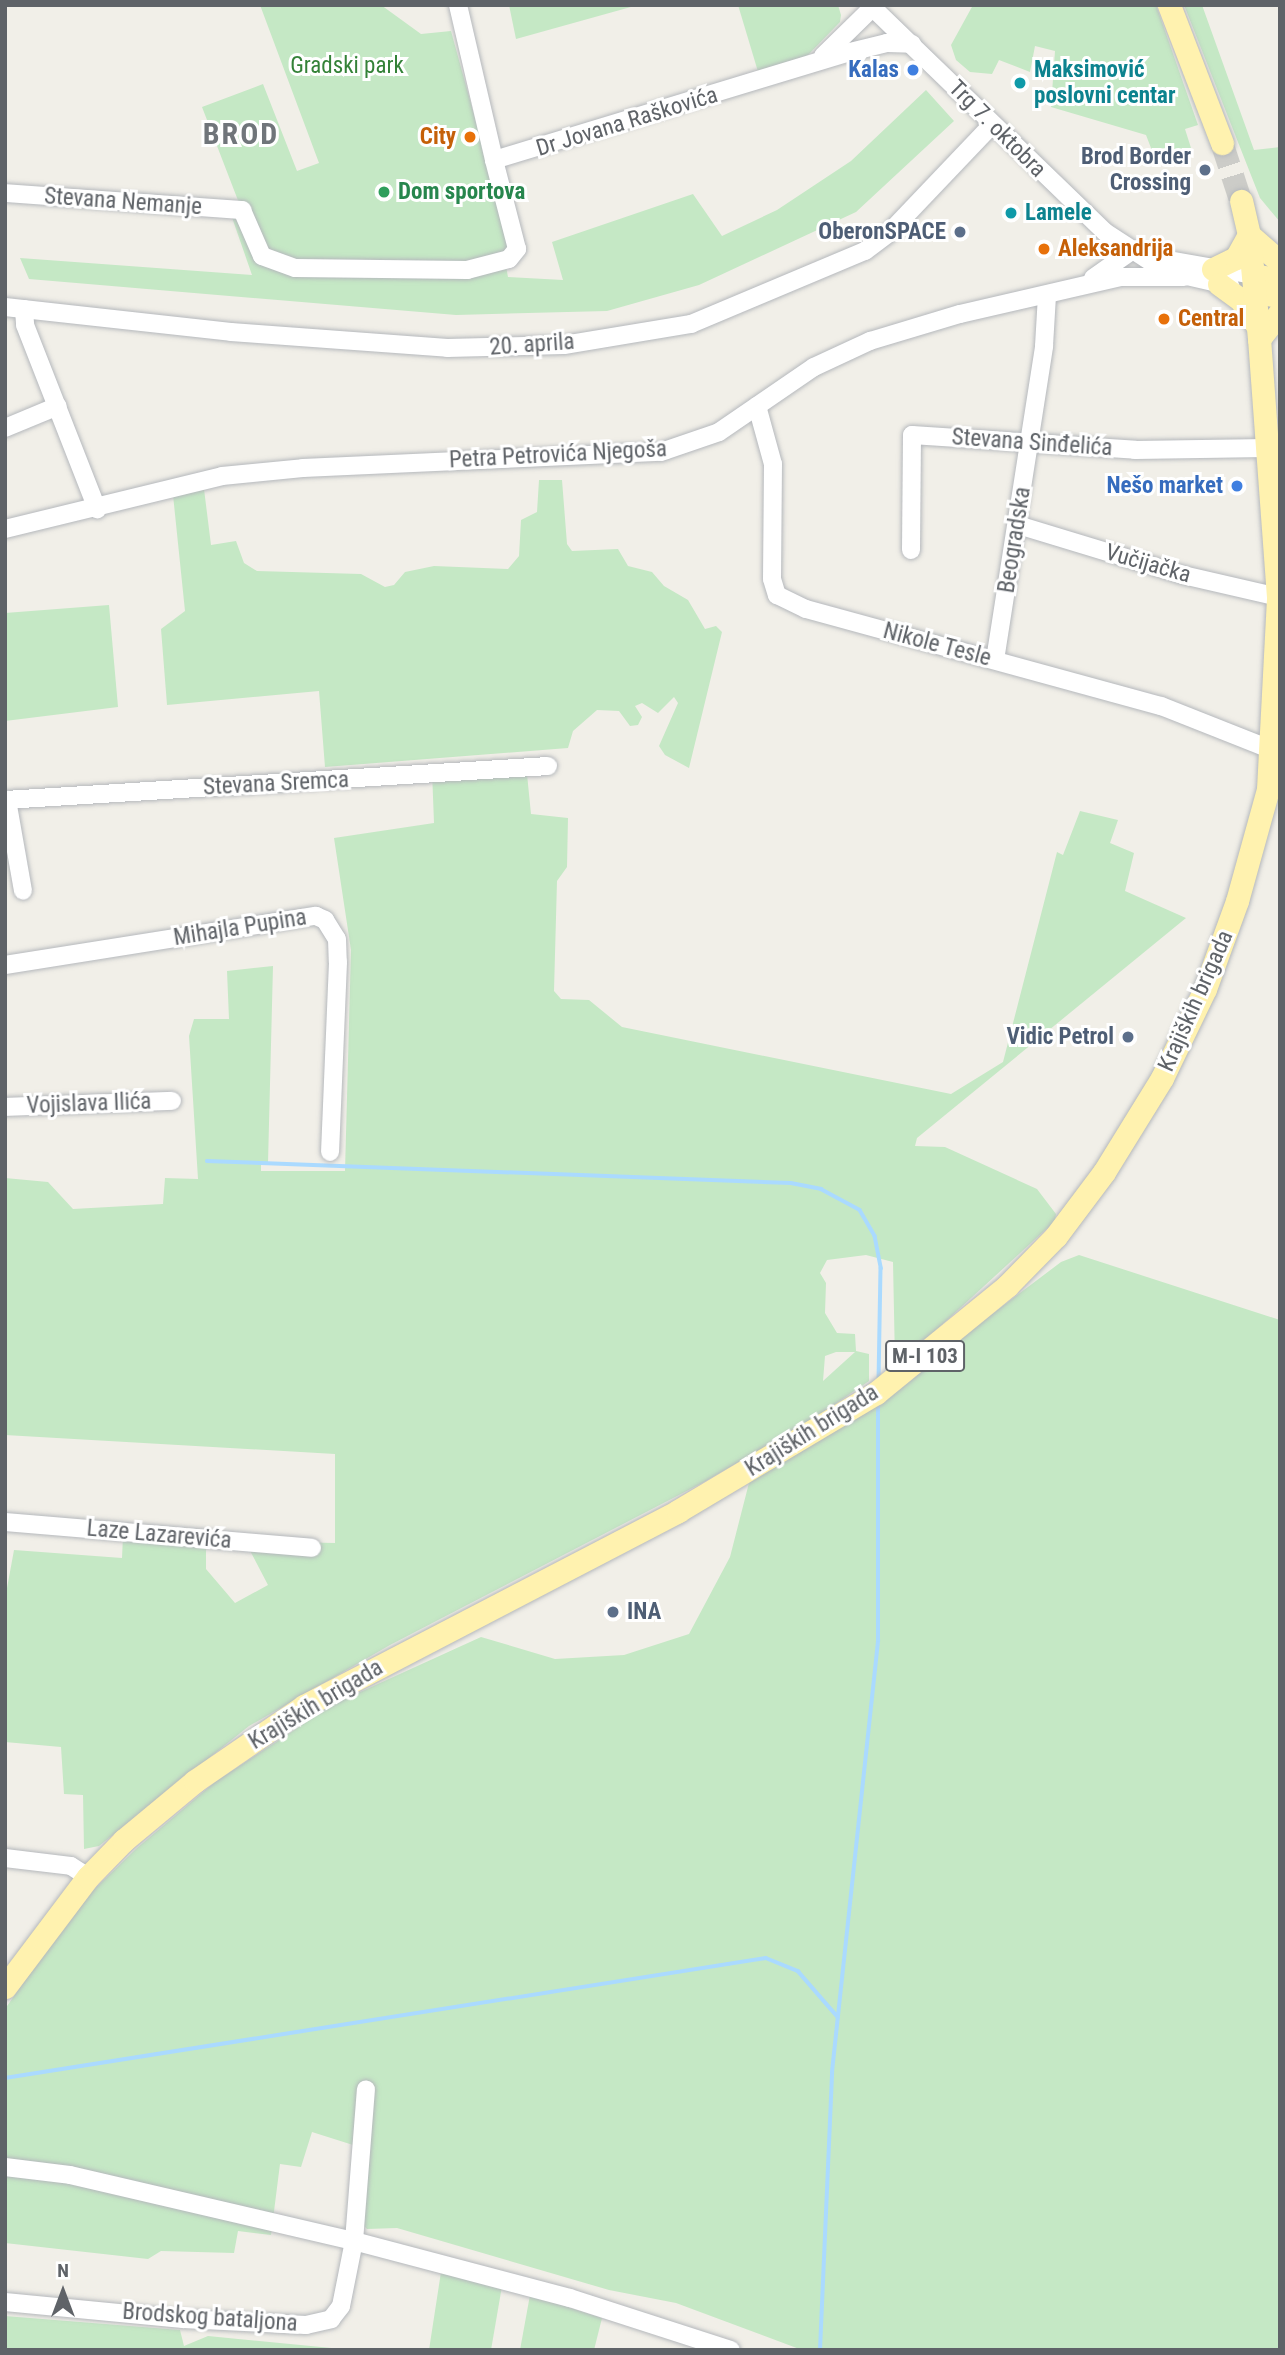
<!DOCTYPE html>
<meta charset="utf-8">
<style>
body{margin:0}
#map{position:relative;width:1285px;height:2355px;overflow:hidden;background:#f1efe8;font-family:"Roboto Condensed",sans-serif}
div>[style]{position:absolute}
[style*='--x']{left:calc(var(--x)*1px);top:calc(var(--y)*1px);width:calc(var(--w)*1px);rotate:calc(var(--a)*1deg)}
.green>*{inset:0;background:#c5e8c5}
.stream>*{height:3.5px;margin:-1.75px;padding:0 1.75px;transform-origin:1.75px;border-radius:1.75px;background:#aadaff}
.major-tunnel>*{height:23px;margin-top:-11.5px;transform-origin:0;background:repeating-linear-gradient(90deg,#ccccc8 0 23px,transparent 0 34px)}
.roads{filter:drop-shadow(0 0 2px #b5b8bc) drop-shadow(0 0 2px #b5b8bc)}
.minor>*{height:18px;margin:-9px;padding:0 9px;transform-origin:9px;border-radius:9px;background:#fff}
.major>*{height:23px;margin:-11.5px;padding:0 11.5px;transform-origin:11.5px;border-radius:11.5px;background:#fff2af}
.dots>*{width:19px;height:19px;translate:-50% -50%;box-sizing:border-box;border:4px solid #fff;border-radius:50%}
span{translate:-50% -50%;white-space:nowrap;text-align:center;line-height:1.15;-webkit-text-stroke:6px #fff;paint-order:stroke}
.shield-label span{padding:2px 5px;background:#fff;border:2px solid;border-radius:5px;-webkit-text-stroke-width:0}
.shield-label{font-size:21px;color:#5f6368;font-weight:700}
.park-label{font-size:23px;color:#348238}
.shop-label{font-size:23px;color:#366cbe;font-weight:700}
.right{translate:-100% -50%;text-align:right}
.culture-label{font-size:23px;color:#0d838f;font-weight:700}
.left{translate:0 -50%;text-align:left}
.street-label{font-size:23px;color:#5f6368}
.food-label{font-size:23px;color:#c56008;font-weight:700}
.service-label{font-size:23px;color:#4e5e75;font-weight:700}
.leisure-label{font-size:23px;color:#27864d;font-weight:700}
.district-label{font-size:30px;color:#70757a;font-weight:700;letter-spacing:2px}
.frame{position:absolute;inset:0;border:7px solid #5f6368;pointer-events:none}
.north{position:absolute;left:28px;top:2257px;width:70px;height:70px;-webkit-text-stroke:5px #fff;paint-order:stroke;rotate:0deg;font-size:19px;font-weight:700;line-height:28px;text-align:center;color:#5f6368}
.north::after{content:'';display:block;margin:auto;width:24px;height:32px;background:#5f6368;clip-path:polygon(50% 0,100% 100%,50% 72%,0 100%)}
</style>
<div id="map">
<div class="green">
<div style="clip-path:polygon(260px 5px,381px 5px,421px 34px,451px 31px,509px 242px,504px 256px,508px 277px,563px 280px,552px 242px,693px 194px,722px 236px,777px 210px,851px 161px,926px 90px,954px 121px,856px 212px,699px 285px,607px 311px,456px 315px,29px 279px,20px 258px,252px 275px,228px 206px,239px 203px,202px 107px,263px 84px,297px 171px,319px 163px)"></div>
<div style="clip-path:polygon(509px 5px,638px 5px,516px 39px)"></div>
<div style="clip-path:polygon(738px 5px,838px 5px,841px 15px,840px 22px,808px 55px,759px 75px)"></div>
<div style="clip-path:polygon(973px 5px,1156px 5px,1198px 125px,1185px 129px,1191px 148px,1156px 161px,1146px 135px,1051px 107px,1055px 51px,1035px 46px,1030px 72px,999px 60px,992px 74px,970px 72px,956px 60px,951px 45px)"></div>
<div style="clip-path:polygon(1184px 5px,1202px 5px,1254px 150px,1280px 147px,1280px 222px,1260px 198px)"></div>
<div style="clip-path:polygon(539px 480px,562px 480px,567px 544px,572px 551px,618px 549px,628px 566px,652px 572px,664px 586px,688px 600px,705px 629px,716px 626px,722px 632px,689px 768px,665px 755px,659px 746px,678px 703px,674px 697px,658px 713px,642px 703px,635px 706px,642px 717px,638px 725px,630px 726px,619px 711px,597px 710px,573px 731px,568px 748px,325px 767px,319px 691px,167px 705px,161px 629px,185px 611px,173px 495px,204px 489px,211px 545px,236px 541px,244px 563px,257px 571px,361px 574px,385px 587px,394px 585px,405px 572px,434px 566px,508px 569px,519px 556px,521px 520px,537px 512px)"></div>
<div style="clip-path:polygon(109px 605px,118px 707px,5px 721px,5px 613px)"></div>
<div style="clip-path:polygon(evenodd,526px 764px,531px 814px,568px 818px,567px 867px,557px 881px,554px 991px,561px 999px,589px 1000px,622px 1027px,951px 1094px,1003px 1062px,1057px 852px,1063px 855px,1080px 811px,1118px 820px,1110px 843px,1134px 853px,1125px 891px,1186px 918px,917px 1138px,915px 1146px,945px 1147px,1037px 1189px,1056px 1214px,1055px 1221px,922px 1343px,895px 1362px,893px 1262px,866px 1255px,827px 1260px,820px 1273px,826px 1283px,825px 1313px,837px 1333px,855px 1334px,856px 1351px,869px 1354px,869px 1381px,810px 1421px,704px 1482px,390px 1645px,249px 1726px,99px 1846px,84px 1849px,83px 1795px,64px 1794px,61px 1747px,5px 1742px,5px 1599px,14px 1550px,122px 1558px,123px 1536px,206px 1537px,206px 1569px,235px 1603px,268px 1585px,245px 1541px,335px 1543px,335px 1454px,5px 1435px,5px 1178px,48px 1182px,73px 1209px,163px 1204px,165px 1178px,198px 1179px,189px 1036px,194px 1019px,229px 1019px,227px 971px,273px 966px,268px 1163px,261px 1162px,261px 1171px,345px 1171px,351px 950px,334px 838px,434px 823px,432px 771px,526px 764px,836px 1352px,855px 1352px,823px 1381px,825px 1356px,836px 1352px)"></div>
<div style="clip-path:polygon(1079px 1255px,1280px 1320px,1280px 2350px,802px 2350px,676px 2303px,609px 2290px,397px 2228px,367px 2229px,348px 2210px,353px 2145px,312px 2132px,301px 2167px,280px 2164px,271px 2235px,238px 2231px,234px 2253px,161px 2251px,148px 2259px,5px 2243px,5px 2009px,76px 1907px,137px 1848px,215px 1782px,334px 1704px,481px 1637px,555px 1659px,624px 1655px,689px 1634px,730px 1557px,750px 1479px,872px 1405px,1061px 1262px)"></div>
<div style="clip-path:polygon(443px 2259px,502px 2286px,491px 2350px,429px 2350px)"></div>
<div style="clip-path:polygon(530px 2295px,602px 2318px,594px 2350px,520px 2350px)"></div>
<div style="clip-path:polygon(5px 2316px,180px 2330px,184px 2346px,208px 2336px,352px 2350px,5px 2350px)"></div>
</div>
<div class="stream">
<div style="--x:207;--y:1161;--w:584;--a:2.16"></div>
<div style="--x:791;--y:1183;--w:31;--a:11"></div>
<div style="--x:821;--y:1189;--w:44;--a:28.3"></div>
<div style="--x:860;--y:1210;--w:30;--a:60"></div>
<div style="--x:875;--y:1236;--w:33;--a:79"></div>
<div style="--x:881;--y:1268;--w:111;--a:91"></div>
<div style="--x:5;--y:2078;--w:770;--a:-8.96"></div>
<div style="--x:766;--y:1958;--w:35;--a:22"></div>
<div style="--x:798;--y:1971;--w:61;--a:49"></div>
<div style="--x:820;--y:2350;--w:278;--a:-87.5"></div>
<div style="--x:832;--y:2072;--w:434;--a:-83.9"></div>
<div style="--x:878;--y:1640;--w:235;--a:-90"></div>
</div>
<div class="major-tunnel">
<div style="--x:1222;--y:143;--w:61;--a:71.9"></div>
</div>
<div class="roads">
<div class="minor">
<div style="--x:458;--y:5;--w:159;--a:76.9"></div>
<div style="--x:494;--y:160;--w:368;--a:-16.9"></div>
<div style="--x:846;--y:53;--w:42;--a:-13.7"></div>
<div style="--x:887;--y:43;--w:25;--a:2"></div>
<div style="--x:870;--y:5;--w:327;--a:44"></div>
<div style="--x:1105;--y:232;--w:72;--a:33"></div>
<div style="--x:1165;--y:271;--w:67;--a:13"></div>
<div style="--x:823;--y:56;--w:70;--a:-44.4"></div>
<div style="--x:5;--y:193;--w:238;--a:4.1"></div>
<div style="--x:242;--y:210;--w:50;--a:66.5"></div>
<div style="--x:262;--y:256;--w:35;--a:20"></div>
<div style="--x:295;--y:268;--w:172;--a:0.7"></div>
<div style="--x:467;--y:270;--w:43;--a:-14.7"></div>
<div style="--x:509;--y:259;--w:13;--a:-51"></div>
<div style="--x:517;--y:249;--w:92;--a:-104.5"></div>
<div style="--x:1163;--y:259;--w:91;--a:10.1"></div>
<div style="--x:1093;--y:278;--w:49;--a:-35"></div>
<div style="--x:5;--y:307;--w:227;--a:6.3"></div>
<div style="--x:231;--y:332;--w:217;--a:4.2"></div>
<div style="--x:447;--y:348;--w:117;--a:-1.5"></div>
<div style="--x:564;--y:345;--w:129;--a:-9.4"></div>
<div style="--x:691;--y:324;--w:189;--a:-22.8"></div>
<div style="--x:865;--y:251;--w:30;--a:-37"></div>
<div style="--x:889;--y:233;--w:149;--a:-46.4"></div>
<div style="--x:24;--y:309;--w:16;--a:86"></div>
<div style="--x:25;--y:325;--w:198;--a:68.6"></div>
<div style="--x:757;--y:406;--w:60;--a:74.6"></div>
<div style="--x:773;--y:464;--w:115;--a:90.5"></div>
<div style="--x:772;--y:579;--w:17;--a:73"></div>
<div style="--x:777;--y:595;--w:32;--a:26"></div>
<div style="--x:806;--y:609;--w:368;--a:15.3"></div>
<div style="--x:1161;--y:706;--w:128;--a:21.6"></div>
<div style="--x:5;--y:428;--w:57;--a:-22.5"></div>
<div style="--x:1018;--y:525;--w:172;--a:16.9"></div>
<div style="--x:1183;--y:575;--w:98;--a:13"></div>
<div style="--x:5;--y:529;--w:223;--a:-13.7"></div>
<div style="--x:222;--y:476;--w:81;--a:-5.6"></div>
<div style="--x:303;--y:468;--w:358;--a:-2.6"></div>
<div style="--x:661;--y:452;--w:61;--a:-19"></div>
<div style="--x:719;--y:432;--w:115;--a:-34.4"></div>
<div style="--x:814;--y:367;--w:62;--a:-24.9"></div>
<div style="--x:870;--y:341;--w:94;--a:-16.7"></div>
<div style="--x:960;--y:314;--w:164;--a:-13"></div>
<div style="--x:1120;--y:277;--w:64;--a:0"></div>
<div style="--x:911;--y:550;--w:115;--a:-89.5"></div>
<div style="--x:912;--y:435;--w:224;--a:3.8"></div>
<div style="--x:1135;--y:450;--w:132;--a:-0.9"></div>
<div style="--x:995;--y:660;--w:318;--a:-81.1"></div>
<div style="--x:1044;--y:346;--w:51;--a:-86.6"></div>
<div style="--x:5;--y:800;--w:544;--a:-3.58"></div>
<div style="--x:7;--y:800;--w:92;--a:80"></div>
<div style="--x:5;--y:965;--w:315;--a:-9"></div>
<div style="--x:316;--y:916;--w:10;--a:24"></div>
<div style="--x:325;--y:920;--w:22;--a:58"></div>
<div style="--x:337;--y:939;--w:23;--a:88"></div>
<div style="--x:338;--y:962;--w:190;--a:92.4"></div>
<div style="--x:5;--y:1107;--w:167;--a:-2.1"></div>
<div style="--x:5;--y:1522;--w:308;--a:4.8"></div>
<div style="--x:5;--y:1858;--w:66;--a:6.9"></div>
<div style="--x:71;--y:1866;--w:20;--a:33"></div>
<div style="--x:5;--y:2167;--w:65;--a:7"></div>
<div style="--x:70;--y:2175;--w:292;--a:13.1"></div>
<div style="--x:354;--y:2241;--w:223;--a:14.8"></div>
<div style="--x:570;--y:2298;--w:169;--a:17.9"></div>
<div style="--x:5;--y:2302;--w:179;--a:5.5"></div>
<div style="--x:183;--y:2319;--w:123;--a:2.8"></div>
<div style="--x:306;--y:2325;--w:26;--a:-13"></div>
<div style="--x:331;--y:2319;--w:16;--a:-52"></div>
<div style="--x:341;--y:2306;--w:66;--a:-78.7"></div>
<div style="--x:354;--y:2241;--w:152;--a:-85.5"></div>
</div>
<div class="major">
<div style="--x:1169;--y:5;--w:148;--a:69"></div>
<div style="--x:1249;--y:235;--w:41;--a:41.1"></div>
<div style="--x:1213;--y:269;--w:25;--a:-26"></div>
<div style="--x:1236;--y:258;--w:26;--a:-61"></div>
<div style="--x:1253;--y:275;--w:27;--a:10"></div>
<div style="--x:1219;--y:284;--w:27;--a:36"></div>
<div style="--x:1241;--y:300;--w:28;--a:58"></div>
<div style="--x:1255;--y:291;--w:26;--a:13"></div>
<div style="--x:1259;--y:339;--w:34;--a:-52"></div>
<div style="--x:5;--y:1987;--w:138;--a:-53"></div>
<div style="--x:88;--y:1877;--w:52;--a:-45.8"></div>
<div style="--x:124;--y:1840;--w:92;--a:-39.7"></div>
<div style="--x:195;--y:1781;--w:132;--a:-34.5"></div>
<div style="--x:304;--y:1706;--w:422;--a:-27.5"></div>
<div style="--x:678;--y:1511;--w:230;--a:-30.8"></div>
<div style="--x:876;--y:1393;--w:169;--a:-39.2"></div>
<div style="--x:1007;--y:1286;--w:70;--a:-45.6"></div>
<div style="--x:1056;--y:1236;--w:80;--a:-53.1"></div>
<div style="--x:1104;--y:1172;--w:110;--a:-58.3"></div>
<div style="--x:1162;--y:1078;--w:99;--a:-64.2"></div>
<div style="--x:1205;--y:989;--w:94;--a:-70"></div>
<div style="--x:1237;--y:901;--w:116;--a:-74.5"></div>
<div style="--x:1268;--y:789;--w:192;--a:-87"></div>
<div style="--x:1278;--y:597;--w:259;--a:-94.2"></div>
<div style="--x:1259;--y:339;--w:104;--a:-95.5"></div>
<div style="--x:1249;--y:235;--w:35;--a:-103"></div>
</div>
</div>
<div class="dots">
<div style="left:913px;top:70px;background:#3f7fe0"></div>
<div style="left:1020px;top:83px;background:#0f9aa8"></div>
<div style="left:470px;top:137px;background:#e8710a"></div>
<div style="left:1205px;top:170px;background:#5c6f8a"></div>
<div style="left:384px;top:192px;background:#2e9e5b"></div>
<div style="left:1011px;top:213px;background:#0f9aa8"></div>
<div style="left:960px;top:232px;background:#5c6f8a"></div>
<div style="left:1044px;top:249px;background:#e8710a"></div>
<div style="left:1164px;top:319px;background:#e8710a"></div>
<div style="left:1237px;top:486px;background:#3f7fe0"></div>
<div style="left:1128px;top:1037px;background:#5c6f8a"></div>
<div style="left:613px;top:1612px;background:#5c6f8a"></div>
</div>
<div class="shield-label">
<span style="left:925px;top:1356px">M-I 103</span>
</div>
<div class="park-label">
<span style="left:347px;top:66px">Gradski park</span>
</div>
<div class="shop-label">
<span class="right" style="left:899px;top:70px">Kalas</span>
<span class="right" style="left:1223px;top:486px">Nešo market</span>
</div>
<div class="culture-label">
<span class="left" style="left:1034px;top:83px">Maksimović<br>poslovni centar</span>
<span class="left" style="left:1025px;top:213px">Lamele</span>
</div>
<div class="street-label">
<span style="left:627px;top:122px;rotate:-17deg">Dr Jovana Raškovića</span>
<span style="left:997px;top:129px;rotate:45deg">Trg 7. oktobra</span>
<span style="left:123px;top:202px;rotate:4deg">Stevana Nemanje</span>
<span style="left:532px;top:345px;rotate:-4deg">20. aprila</span>
<span style="left:1032px;top:443px;rotate:4deg">Stevana Sinđelića</span>
<span style="left:558px;top:455px;rotate:-3deg">Petra Petrovića Njegoša</span>
<span style="left:1015px;top:540px;rotate:-81deg">Beogradska</span>
<span style="left:1148px;top:564px;rotate:16deg">Vučijačka</span>
<span style="left:937px;top:645px;rotate:15deg">Nikole Tesle</span>
<span style="left:276px;top:784px;rotate:-3deg">Stevana Sremca</span>
<span style="left:240px;top:928px;rotate:-9deg">Mihajla Pupina</span>
<span style="left:1196px;top:1001px;rotate:-66deg">Krajiških brigada</span>
<span style="left:89px;top:1104px;rotate:-2deg">Vojislava Ilića</span>
<span style="left:812px;top:1431px;rotate:-32deg">Krajiških brigada</span>
<span style="left:159px;top:1535px;rotate:5deg">Laze Lazarevića</span>
<span style="left:316px;top:1705px;rotate:-31deg">Krajiških brigada</span>
<span style="left:210px;top:2318px;rotate:4deg">Brodskog bataljona</span>
</div>
<div class="food-label">
<span class="right" style="left:456px;top:137px">City</span>
<span class="left" style="left:1058px;top:249px">Aleksandrija</span>
<span class="left" style="left:1178px;top:319px">Central</span>
</div>
<div class="service-label">
<span class="right" style="left:1191px;top:170px">Brod Border<br>Crossing</span>
<span class="right" style="left:946px;top:232px">OberonSPACE</span>
<span class="right" style="left:1114px;top:1037px">Vidic Petrol</span>
<span class="left" style="left:627px;top:1612px">INA</span>
</div>
<div class="leisure-label">
<span class="left" style="left:398px;top:192px">Dom sportova</span>
</div>
<div class="district-label">
<span style="left:241px;top:134px">BROD</span>
</div>
<div class="frame"></div>
<div class="north">N</div>
</div>
